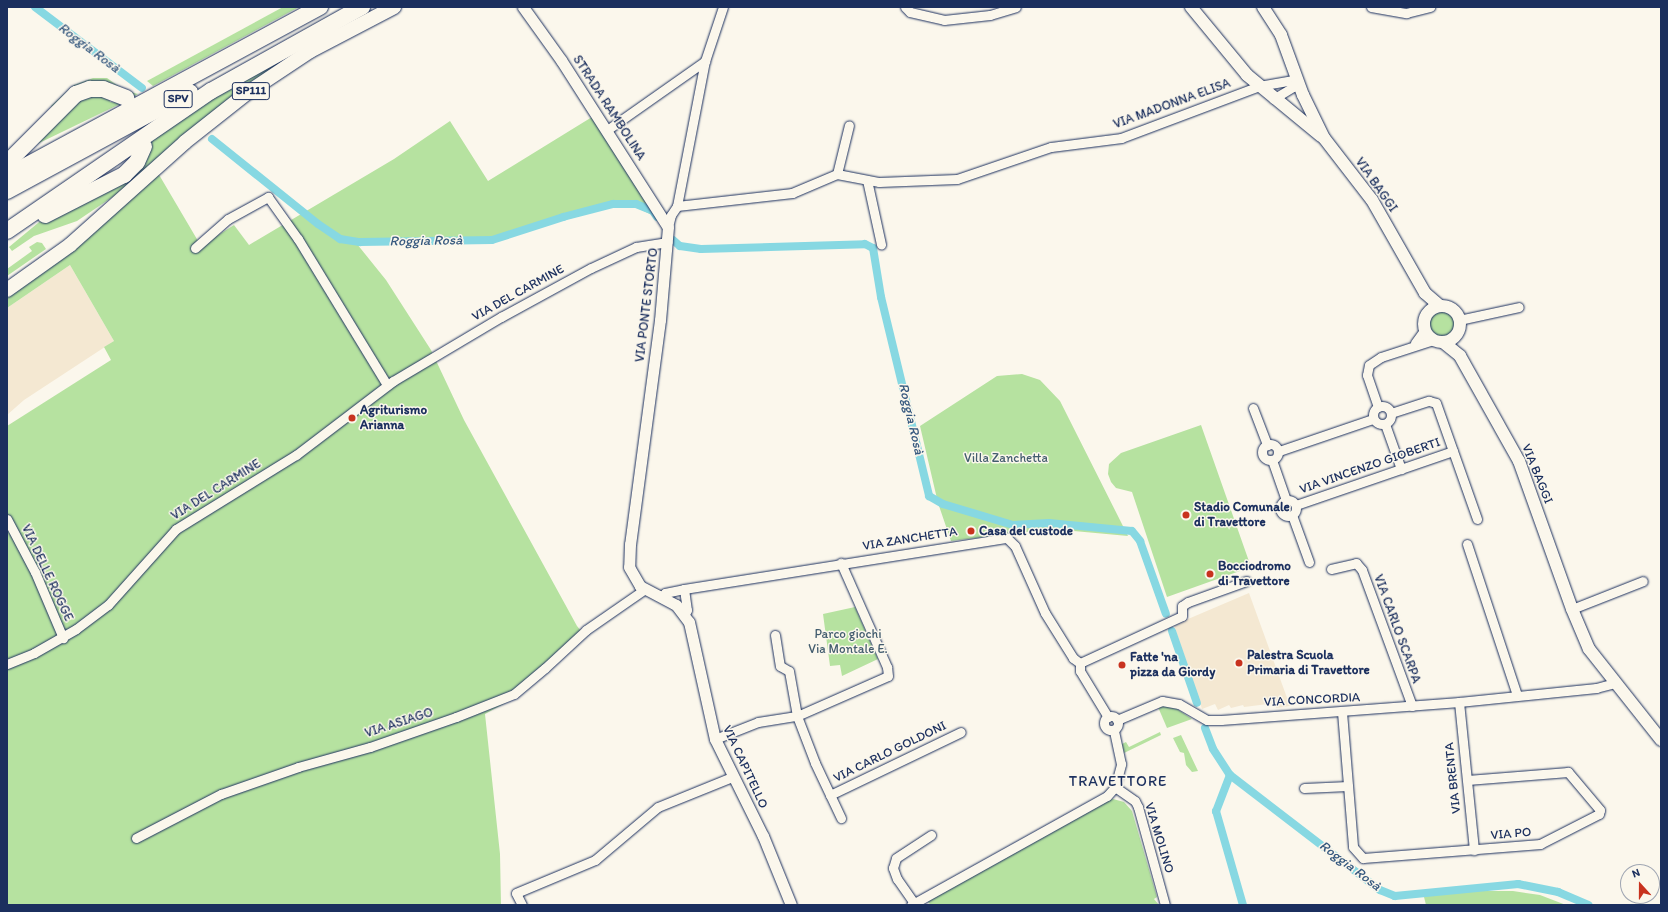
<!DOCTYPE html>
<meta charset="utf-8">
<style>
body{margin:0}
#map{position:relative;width:1668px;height:912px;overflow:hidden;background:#fbf7ec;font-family:Itim,sans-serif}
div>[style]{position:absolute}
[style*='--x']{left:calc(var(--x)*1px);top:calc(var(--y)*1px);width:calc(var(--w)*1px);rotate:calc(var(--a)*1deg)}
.built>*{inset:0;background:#f4e8d2}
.green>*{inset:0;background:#b6e2a0}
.round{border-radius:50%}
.canal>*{height:8px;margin:-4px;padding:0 4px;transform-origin:4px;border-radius:4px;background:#87d8e2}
.roads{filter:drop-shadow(0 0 1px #1b2f5e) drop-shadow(0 0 1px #1b2f5e)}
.minor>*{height:9px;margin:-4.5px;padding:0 4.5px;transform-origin:4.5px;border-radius:4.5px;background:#fbf7ec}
.minor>.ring{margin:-4.5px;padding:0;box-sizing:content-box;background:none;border:9px solid #fbf7ec;border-radius:50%}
.tertiary>*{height:11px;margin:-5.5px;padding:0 5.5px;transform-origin:5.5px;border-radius:5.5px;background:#fbf7ec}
.secondary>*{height:12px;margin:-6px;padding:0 6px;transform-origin:6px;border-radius:6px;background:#fbf7ec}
.secondary>.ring{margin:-6px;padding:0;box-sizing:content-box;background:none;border:12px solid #fbf7ec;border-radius:50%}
.primary>*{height:14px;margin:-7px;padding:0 7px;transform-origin:7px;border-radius:7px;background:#fbf7ec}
.motorway>*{height:16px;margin:-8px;padding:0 8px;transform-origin:8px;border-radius:8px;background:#fbf7ec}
.dots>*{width:11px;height:11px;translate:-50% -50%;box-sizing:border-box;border:2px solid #fbf7ec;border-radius:50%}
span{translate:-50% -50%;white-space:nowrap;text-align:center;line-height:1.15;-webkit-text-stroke:3px #fbf7ec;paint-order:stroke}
.shield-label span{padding:1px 3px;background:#fbf7ec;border:1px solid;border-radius:3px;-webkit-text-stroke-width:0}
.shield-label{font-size:12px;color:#1b2f5e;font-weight:700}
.street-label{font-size:13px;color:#1b2f5e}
.poi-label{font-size:13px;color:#1b2f5e;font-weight:700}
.left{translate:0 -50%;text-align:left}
.park-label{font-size:13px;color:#425c6e}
.water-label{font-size:14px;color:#36597f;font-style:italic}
.quarter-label{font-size:15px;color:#1b2f5e;letter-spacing:1px}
.frame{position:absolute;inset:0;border:8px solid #1b2f5e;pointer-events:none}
.north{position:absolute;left:1620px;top:864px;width:40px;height:40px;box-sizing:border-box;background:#fbf7ec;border:1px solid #a1a7b3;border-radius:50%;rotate:339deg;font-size:11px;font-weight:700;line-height:16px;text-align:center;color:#1b2f5e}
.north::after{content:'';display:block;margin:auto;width:14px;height:18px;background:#c8321e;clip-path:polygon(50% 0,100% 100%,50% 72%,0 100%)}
</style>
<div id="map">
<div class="built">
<div style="clip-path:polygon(70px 265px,114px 341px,24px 400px,7px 415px,7px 308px)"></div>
<div style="clip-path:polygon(1249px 593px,1290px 706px,1276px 708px,1275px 703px,1244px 707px,1243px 705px,1231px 708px,1229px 705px,1218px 710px,1215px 704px,1202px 709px,1174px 625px)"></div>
</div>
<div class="green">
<div style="clip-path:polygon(283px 7px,299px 7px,153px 86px,147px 81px)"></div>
<div style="clip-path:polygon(317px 38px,114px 196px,77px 221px,34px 236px,12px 251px,9px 247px,44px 218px,101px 191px,150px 138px,236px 82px)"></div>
<div style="clip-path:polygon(93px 78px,107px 78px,124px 90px,138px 94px,133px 97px,112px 83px,54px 109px,51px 106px,74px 85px)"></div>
<div style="clip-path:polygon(109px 96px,110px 102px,122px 103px,33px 146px,62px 113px,85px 97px)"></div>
<div style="clip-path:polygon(592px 117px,654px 206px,650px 214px,635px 207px,615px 206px,478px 244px,357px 244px,386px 280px,431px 350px,464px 420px,577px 626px,586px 637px,522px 694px,485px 714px,500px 854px,501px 905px,7px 905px,7px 426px,111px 360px,104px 347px,114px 341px,70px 265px,7px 308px,7px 293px,158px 173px,201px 246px,234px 225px,249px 245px,394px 159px,450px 121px,488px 181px)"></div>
<div style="clip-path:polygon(37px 242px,42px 243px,46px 249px,7px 276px,7px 269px,32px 251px,29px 247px)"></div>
<div class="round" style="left:1429px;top:312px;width:26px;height:26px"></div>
<div style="clip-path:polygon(1022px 374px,1040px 380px,1060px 401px,1128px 536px,1052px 529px,951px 541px,938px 503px,920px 426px,997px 376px)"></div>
<div style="clip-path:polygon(1201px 425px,1251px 567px,1167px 597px,1132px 492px,1116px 488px,1111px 482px,1108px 474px,1109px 464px,1121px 453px)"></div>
<div style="clip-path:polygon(855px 607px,878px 659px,842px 676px,840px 665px,830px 666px,823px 614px)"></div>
<div style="clip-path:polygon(1164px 706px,1177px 709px,1192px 719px,1167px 728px,1158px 707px)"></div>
<div style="clip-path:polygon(1160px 732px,1161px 735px,1124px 753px,1122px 744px,1126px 742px,1129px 747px)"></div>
<div style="clip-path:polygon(1181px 735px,1198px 771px,1192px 772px,1186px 765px,1184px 753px,1180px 752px,1173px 738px)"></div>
<div style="clip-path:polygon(1113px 799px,1124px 802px,1132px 811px,1157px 897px,1154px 899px,1159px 905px,931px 905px,926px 900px,1099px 803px)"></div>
<div style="clip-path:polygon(1449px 891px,1513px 891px,1540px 895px,1566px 905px,1426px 905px,1423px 893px)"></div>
</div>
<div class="canal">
<div style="--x:35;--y:7;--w:134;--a:37.1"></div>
<div style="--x:212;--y:139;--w:136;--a:38.7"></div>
<div style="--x:318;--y:224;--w:27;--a:34"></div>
<div style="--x:340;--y:239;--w:20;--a:9"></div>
<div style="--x:360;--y:242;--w:132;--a:-0.9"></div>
<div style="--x:492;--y:240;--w:75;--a:-17.9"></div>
<div style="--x:563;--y:217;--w:52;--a:-14.6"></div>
<div style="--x:613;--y:204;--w:23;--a:0"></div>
<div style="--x:636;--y:204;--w:18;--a:22"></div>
<div style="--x:653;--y:211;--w:7;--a:56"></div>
<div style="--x:673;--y:240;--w:9;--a:41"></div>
<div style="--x:680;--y:246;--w:21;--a:8"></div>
<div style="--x:701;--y:249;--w:164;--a:-1.7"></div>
<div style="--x:865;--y:244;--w:9;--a:27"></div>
<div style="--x:873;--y:248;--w:50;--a:80.7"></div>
<div style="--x:881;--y:297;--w:205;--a:76.4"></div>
<div style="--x:929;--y:496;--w:16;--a:30"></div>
<div style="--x:943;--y:504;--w:73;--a:16.7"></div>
<div style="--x:1013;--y:525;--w:36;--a:-3"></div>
<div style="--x:1049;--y:523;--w:83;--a:5.5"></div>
<div style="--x:1132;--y:531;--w:13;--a:51"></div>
<div style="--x:1140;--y:541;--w:77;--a:70.4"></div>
<div style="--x:1172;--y:631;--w:76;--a:70.9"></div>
<div style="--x:1205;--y:728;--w:22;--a:69"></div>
<div style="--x:1213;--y:749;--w:31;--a:57"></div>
<div style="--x:1230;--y:775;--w:189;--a:37.5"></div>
<div style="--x:1380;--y:890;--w:16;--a:22"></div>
<div style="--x:1395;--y:896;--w:124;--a:-5.6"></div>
<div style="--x:1518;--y:884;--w:41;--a:11.3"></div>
<div style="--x:1558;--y:892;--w:33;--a:23"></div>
<div style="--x:1230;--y:775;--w:39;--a:111"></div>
<div style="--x:1216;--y:811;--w:98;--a:74"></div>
</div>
<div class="roads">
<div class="minor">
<div style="--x:905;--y:7;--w:7;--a:45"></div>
<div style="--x:910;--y:12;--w:35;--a:13"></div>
<div style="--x:944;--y:20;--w:46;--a:-6.2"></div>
<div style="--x:990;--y:15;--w:27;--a:-17"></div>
<div style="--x:1371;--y:7;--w:36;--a:10"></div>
<div style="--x:1406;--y:13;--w:25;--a:-14"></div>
<div style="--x:607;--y:130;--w:120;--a:-35.1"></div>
<div style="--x:837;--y:174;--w:50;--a:-76.2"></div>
<div style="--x:867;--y:180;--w:66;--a:77.7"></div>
<div style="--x:677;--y:206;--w:116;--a:-6.4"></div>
<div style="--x:792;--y:193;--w:49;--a:-22.9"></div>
<div style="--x:837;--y:174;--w:43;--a:10.8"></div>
<div style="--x:879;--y:182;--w:78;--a:-2.2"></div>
<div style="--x:957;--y:179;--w:99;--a:-18.8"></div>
<div style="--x:1051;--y:147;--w:71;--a:-7.3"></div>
<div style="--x:1121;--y:138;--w:147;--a:-20.6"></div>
<div style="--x:1259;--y:86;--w:39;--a:-10"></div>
<div style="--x:1297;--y:79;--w:9;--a:117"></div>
<div style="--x:1293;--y:87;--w:23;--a:149"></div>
<div style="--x:668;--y:227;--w:12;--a:-76"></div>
<div style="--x:671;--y:215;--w:11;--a:-56"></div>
<div style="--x:677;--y:206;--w:148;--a:-79.1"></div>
<div style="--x:705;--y:61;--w:57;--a:-71.6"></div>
<div style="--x:195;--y:248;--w:44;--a:-41.3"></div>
<div style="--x:228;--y:219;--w:46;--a:-28.8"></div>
<div style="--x:268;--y:197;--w:52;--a:54.5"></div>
<div style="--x:298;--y:239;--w:171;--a:58.6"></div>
<div style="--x:1459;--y:320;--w:61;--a:-12.2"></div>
<div style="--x:1415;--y:343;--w:17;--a:-54"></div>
<div class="ring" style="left:1373px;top:406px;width:9px;height:9px"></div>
<div style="--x:1378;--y:407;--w:34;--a:-109"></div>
<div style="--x:1367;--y:375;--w:10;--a:-79"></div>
<div style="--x:1369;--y:365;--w:14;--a:-34"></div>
<div style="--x:1381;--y:357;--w:55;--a:-18.1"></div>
<div style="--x:1253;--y:408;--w:40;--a:69"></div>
<div style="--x:1391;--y:413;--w:40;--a:-18"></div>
<div style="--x:1429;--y:401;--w:7;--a:16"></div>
<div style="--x:1436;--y:403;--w:123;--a:70.5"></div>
<div style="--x:1385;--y:424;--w:48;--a:70.4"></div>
<div class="ring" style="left:1262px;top:444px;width:7px;height:7px"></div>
<div style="--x:1279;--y:451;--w:99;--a:-18.8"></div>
<div style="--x:1272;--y:460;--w:42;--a:70.7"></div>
<div class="ring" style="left:1280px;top:500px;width:7px;height:7px"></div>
<div style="--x:1296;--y:505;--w:166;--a:-19"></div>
<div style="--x:1292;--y:515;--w:50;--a:70.1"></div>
<div style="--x:7;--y:519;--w:60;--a:62.2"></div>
<div style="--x:35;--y:572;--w:72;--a:67"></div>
<div style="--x:1467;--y:544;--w:159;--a:71.7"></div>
<div style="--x:1331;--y:569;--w:26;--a:-13"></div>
<div style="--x:1356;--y:563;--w:9;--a:49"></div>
<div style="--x:1362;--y:570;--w:145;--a:69.8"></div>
<div style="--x:684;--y:589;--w:21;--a:82"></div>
<div style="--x:687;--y:610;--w:4;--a:117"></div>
<div style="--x:662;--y:597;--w:5;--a:-53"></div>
<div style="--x:665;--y:593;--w:19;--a:-12"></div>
<div style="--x:684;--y:589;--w:327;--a:-9"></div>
<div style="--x:1007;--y:538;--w:11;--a:45"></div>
<div style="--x:1015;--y:546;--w:73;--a:65.9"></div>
<div style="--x:1045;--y:613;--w:53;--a:58.1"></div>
<div style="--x:1073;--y:658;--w:9;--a:36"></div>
<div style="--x:1572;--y:609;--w:76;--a:-21.5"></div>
<div style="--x:775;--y:635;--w:31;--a:81"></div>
<div style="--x:780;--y:666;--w:10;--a:29"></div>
<div style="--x:789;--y:671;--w:46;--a:79.9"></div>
<div style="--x:797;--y:716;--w:50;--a:69"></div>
<div style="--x:815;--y:763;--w:61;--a:64.7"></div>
<div style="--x:1080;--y:663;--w:112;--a:-24.7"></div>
<div style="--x:1182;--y:616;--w:10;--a:-90"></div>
<div style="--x:1182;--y:606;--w:7;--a:-34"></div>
<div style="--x:1188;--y:602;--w:62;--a:-19.9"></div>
<div style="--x:1080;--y:663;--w:8;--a:90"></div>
<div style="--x:1080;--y:671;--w:54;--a:58.7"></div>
<div style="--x:7;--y:664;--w:29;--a:-22"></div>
<div style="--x:34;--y:653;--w:48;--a:-29.7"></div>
<div style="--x:76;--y:629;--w:40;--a:-37"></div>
<div style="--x:108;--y:605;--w:102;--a:-48.2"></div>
<div style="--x:176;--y:529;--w:141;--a:-31.7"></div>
<div style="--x:296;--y:455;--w:122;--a:-37.3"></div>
<div style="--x:393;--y:381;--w:126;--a:-30.7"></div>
<div style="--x:501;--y:317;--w:102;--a:-28.6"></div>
<div style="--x:591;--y:268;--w:50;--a:-25"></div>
<div style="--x:636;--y:247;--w:32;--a:-9"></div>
<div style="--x:1459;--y:702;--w:149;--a:84.2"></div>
<div style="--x:1342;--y:712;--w:135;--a:85.3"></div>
<div style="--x:1353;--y:847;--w:15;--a:48"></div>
<div style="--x:1363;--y:858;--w:178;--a:-4.5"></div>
<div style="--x:1540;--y:844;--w:66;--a:-27"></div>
<div style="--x:1599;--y:814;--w:4;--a:-76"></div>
<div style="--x:1600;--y:810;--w:50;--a:-130.1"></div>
<div style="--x:1568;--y:772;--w:101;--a:175.5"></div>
<div class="ring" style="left:1104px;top:716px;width:5px;height:5px"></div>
<div style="--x:1117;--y:720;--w:49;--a:-22.9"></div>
<div style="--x:1162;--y:701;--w:17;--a:10"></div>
<div style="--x:1179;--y:704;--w:32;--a:30"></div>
<div style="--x:1207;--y:720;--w:14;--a:0"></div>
<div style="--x:1221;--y:720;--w:239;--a:-4.3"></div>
<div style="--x:1459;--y:702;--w:138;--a:-5.8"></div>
<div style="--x:1596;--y:688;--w:20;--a:-15"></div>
<div style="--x:715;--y:739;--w:46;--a:-21.6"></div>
<div style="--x:758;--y:722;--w:39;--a:-9"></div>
<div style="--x:797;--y:716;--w:99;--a:-23.7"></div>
<div style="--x:888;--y:676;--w:9;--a:-96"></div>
<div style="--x:887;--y:667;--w:114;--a:-113.9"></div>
<div style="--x:1115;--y:787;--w:24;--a:35"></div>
<div style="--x:1135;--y:801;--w:7;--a:63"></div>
<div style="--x:1138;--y:807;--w:102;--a:74.6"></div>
<div style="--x:1304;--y:788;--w:44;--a:-2.6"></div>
<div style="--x:830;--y:795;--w:145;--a:-25.7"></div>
<div style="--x:136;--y:838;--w:96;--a:-27.4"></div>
<div style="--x:221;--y:794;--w:82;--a:-19.3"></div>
<div style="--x:298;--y:767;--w:75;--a:-15.5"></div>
<div style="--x:370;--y:747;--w:91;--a:-19.2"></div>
<div style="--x:456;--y:717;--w:62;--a:-21.6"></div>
<div style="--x:514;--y:694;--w:40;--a:-40"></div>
<div style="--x:545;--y:668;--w:56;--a:-42.8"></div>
<div style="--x:586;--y:630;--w:72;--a:-34.8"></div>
<div style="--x:914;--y:903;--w:29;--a:-125"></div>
<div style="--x:897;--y:879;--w:12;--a:-110"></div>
<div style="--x:893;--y:868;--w:10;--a:-73"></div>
<div style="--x:896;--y:858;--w:42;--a:-33.3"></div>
<div style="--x:522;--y:905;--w:13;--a:-117"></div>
<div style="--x:516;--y:893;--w:86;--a:-22.7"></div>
<div style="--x:595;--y:860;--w:82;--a:-40.1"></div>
<div style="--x:658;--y:807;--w:80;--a:-22.1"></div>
<div style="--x:911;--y:905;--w:224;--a:-29.1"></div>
<div style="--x:1107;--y:796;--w:12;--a:-48"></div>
<div style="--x:1115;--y:787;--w:24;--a:-75"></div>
<div style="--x:1121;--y:764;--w:35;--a:-102"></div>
</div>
<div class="tertiary">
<div style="--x:523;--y:7;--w:65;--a:54.4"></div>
<div style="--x:561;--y:60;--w:198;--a:57.4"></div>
<div style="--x:668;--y:227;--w:93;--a:94.9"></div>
<div style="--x:660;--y:320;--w:226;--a:97.6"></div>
<div style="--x:630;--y:544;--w:23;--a:92"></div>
<div style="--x:629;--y:567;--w:22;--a:60"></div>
<div style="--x:640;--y:586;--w:41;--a:27.8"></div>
<div style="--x:676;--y:605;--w:21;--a:53"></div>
<div style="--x:689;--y:622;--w:120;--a:77.5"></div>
<div style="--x:715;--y:739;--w:108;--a:63.7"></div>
<div style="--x:763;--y:836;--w:74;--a:67.9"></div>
</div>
<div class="secondary">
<div style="--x:1191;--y:7;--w:88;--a:50.5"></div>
<div style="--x:1247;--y:75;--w:96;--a:39.5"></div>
<div style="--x:1263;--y:7;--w:33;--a:57"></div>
<div style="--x:1281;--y:35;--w:64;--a:69.9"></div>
<div style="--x:1303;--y:95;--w:48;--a:64"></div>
<div style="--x:1324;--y:138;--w:78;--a:52.3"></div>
<div style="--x:1372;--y:200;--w:107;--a:60.3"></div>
<div style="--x:1425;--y:293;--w:20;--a:41"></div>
<div class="ring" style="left:1424px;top:306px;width:24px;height:24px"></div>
<div style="--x:1443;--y:342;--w:22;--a:39"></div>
<div style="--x:1460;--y:356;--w:120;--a:60.7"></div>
<div style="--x:1519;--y:461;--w:157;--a:70.3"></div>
<div style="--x:1572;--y:609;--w:43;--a:67"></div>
<div style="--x:1589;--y:649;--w:116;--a:51.6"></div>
</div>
<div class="primary">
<div style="--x:7;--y:290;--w:77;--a:-35.5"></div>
<div style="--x:70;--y:245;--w:154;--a:-41.8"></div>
<div style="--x:185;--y:142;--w:79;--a:-38.3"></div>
<div style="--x:247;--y:93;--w:76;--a:-33.7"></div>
<div style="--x:310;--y:51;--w:95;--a:-27.6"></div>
</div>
<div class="motorway">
<div style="--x:7;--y:163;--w:98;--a:-45"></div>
<div style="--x:76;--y:94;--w:15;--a:-20"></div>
<div style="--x:90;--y:89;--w:13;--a:0"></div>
<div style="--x:103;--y:89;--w:25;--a:21"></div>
<div style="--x:7;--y:176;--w:356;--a:-28.4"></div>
<div style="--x:7;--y:191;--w:208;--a:-28.4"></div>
<div style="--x:45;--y:215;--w:89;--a:-26.9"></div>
<div style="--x:124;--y:175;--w:18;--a:-45"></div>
<div style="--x:137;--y:162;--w:17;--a:-66"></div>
<div style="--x:7;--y:231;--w:247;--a:-34.5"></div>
<div style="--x:211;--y:91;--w:173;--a:-29.1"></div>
</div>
</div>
<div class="dots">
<div style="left:352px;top:418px;background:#c8321e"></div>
<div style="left:1186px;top:515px;background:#c8321e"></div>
<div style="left:971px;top:531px;background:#c8321e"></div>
<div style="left:1210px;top:574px;background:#c8321e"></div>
<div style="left:1239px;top:663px;background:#c8321e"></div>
<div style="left:1122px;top:665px;background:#c8321e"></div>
</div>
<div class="shield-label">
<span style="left:251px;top:91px">SP111</span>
<span style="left:178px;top:99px">SPV</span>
</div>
<div class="street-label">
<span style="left:1172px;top:104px;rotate:-20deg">VIA MADONNA ELISA</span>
<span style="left:609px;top:108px;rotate:57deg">STRADA RAMBOLINA</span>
<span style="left:1376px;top:185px;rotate:55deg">VIA BAGGI</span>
<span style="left:518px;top:293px;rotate:-29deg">VIA DEL CARMINE</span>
<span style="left:647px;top:305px;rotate:-83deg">VIA PONTE STORTO</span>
<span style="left:1370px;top:466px;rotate:-19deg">VIA VINCENZO GIOBERTI</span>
<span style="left:1537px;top:474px;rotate:68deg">VIA BAGGI</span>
<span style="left:216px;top:490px;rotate:-32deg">VIA DEL CARMINE</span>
<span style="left:910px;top:539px;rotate:-9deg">VIA ZANCHETTA</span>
<span style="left:47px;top:573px;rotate:65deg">VIA DELLE ROGGE</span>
<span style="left:1397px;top:629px;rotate:70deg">VIA CARLO SCARPA</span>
<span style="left:1312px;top:700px;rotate:-3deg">VIA CONCORDIA</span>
<span style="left:399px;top:723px;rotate:-18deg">VIA ASIAGO</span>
<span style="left:890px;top:752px;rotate:-26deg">VIA CARLO GOLDONI</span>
<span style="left:745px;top:767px;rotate:65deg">VIA CAPITELLO</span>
<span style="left:1453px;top:778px;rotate:-96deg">VIA BRENTA</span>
<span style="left:1511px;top:834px;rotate:-5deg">VIA PO</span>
<span style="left:1159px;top:838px;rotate:73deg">VIA MOLINO</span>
</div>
<div class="poi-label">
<span class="left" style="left:360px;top:418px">Agriturismo<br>Arianna</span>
<span class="left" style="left:1194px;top:515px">Stadio Comunale<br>di Travettore</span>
<span class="left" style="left:979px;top:531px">Casa del custode</span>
<span class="left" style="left:1218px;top:574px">Bocciodromo<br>di Travettore</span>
<span class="left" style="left:1247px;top:663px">Palestra Scuola<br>Primaria di Travettore</span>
<span class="left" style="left:1130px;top:665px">Fatte 'na<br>pizza da Giordy</span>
</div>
<div class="park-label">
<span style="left:1006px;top:458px">Villa Zanchetta</span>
<span style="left:848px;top:642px">Parco giochi<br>Via Montale E.</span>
</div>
<div class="water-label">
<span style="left:89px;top:48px;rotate:37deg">Roggia Rosà</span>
<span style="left:426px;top:241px;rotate:-1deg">Roggia Rosà</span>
<span style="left:911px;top:419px;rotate:77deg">Roggia Rosà</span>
<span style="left:1350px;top:866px;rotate:37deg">Roggia Rosà</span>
</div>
<div class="quarter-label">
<span style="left:1118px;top:782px">TRAVETTORE</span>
</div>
<div class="frame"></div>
<div class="north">N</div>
</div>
